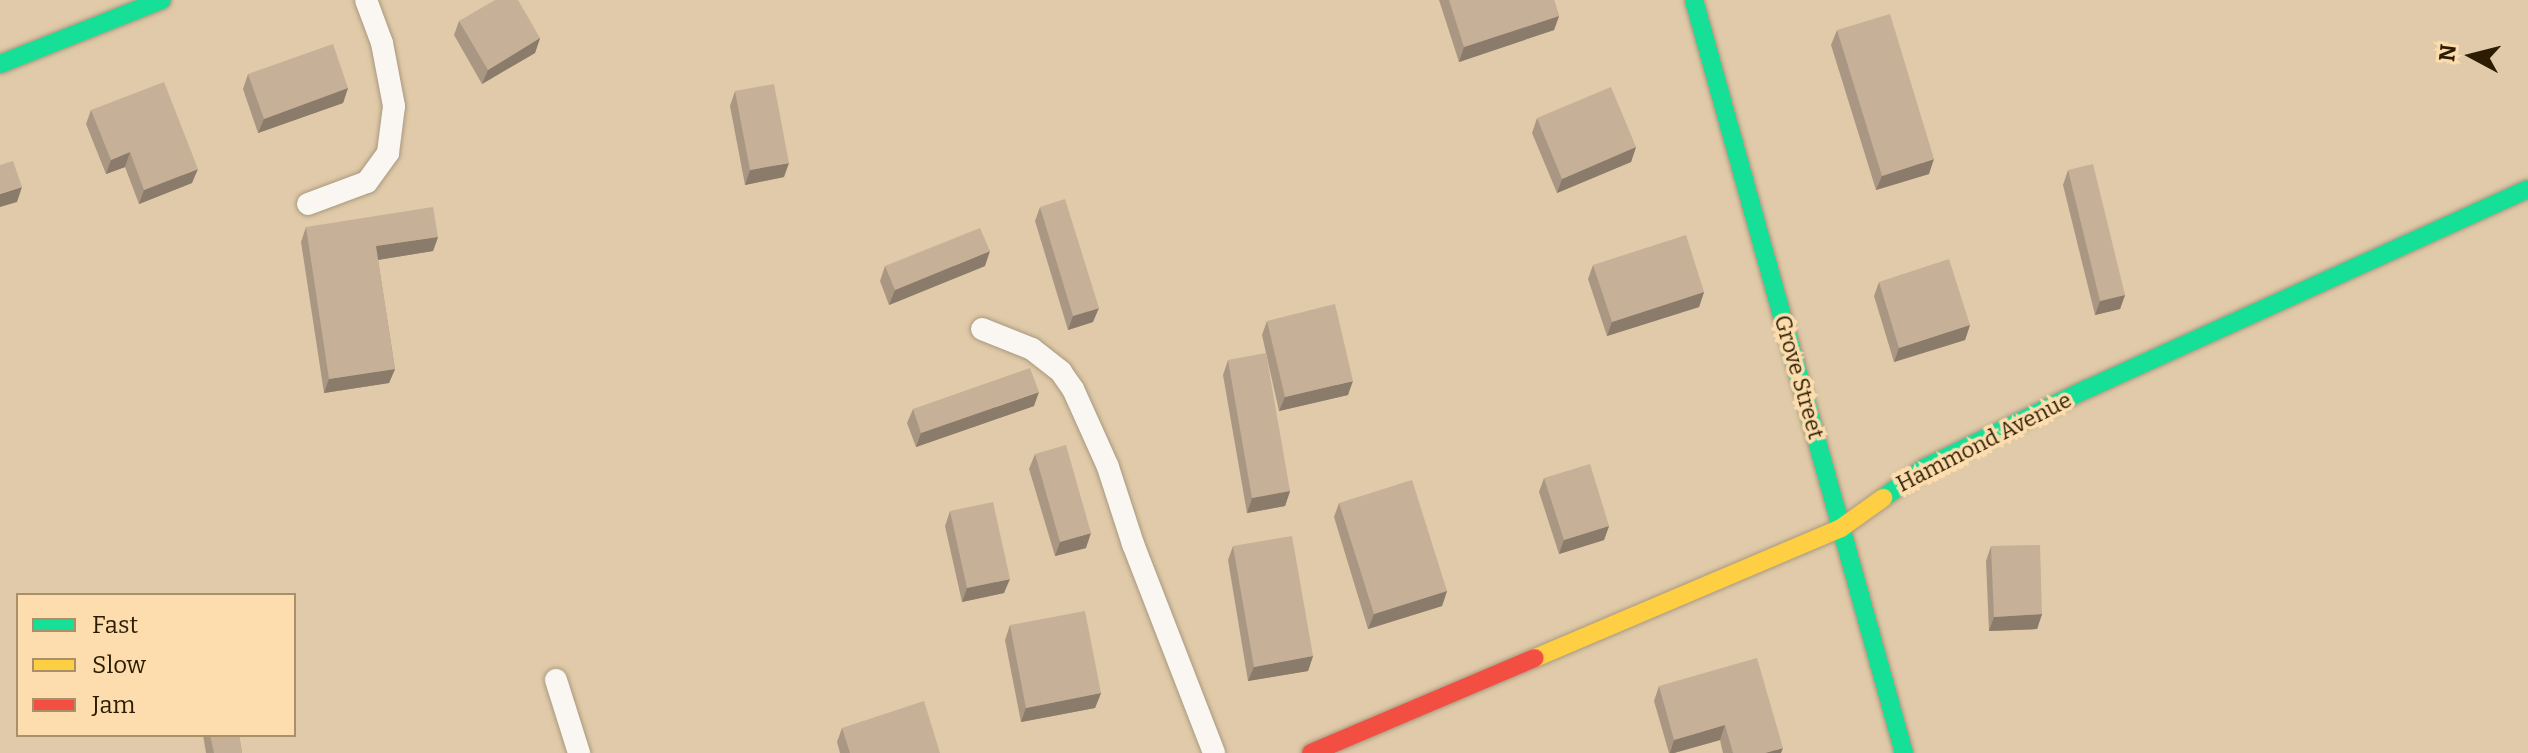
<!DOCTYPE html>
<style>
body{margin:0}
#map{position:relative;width:2528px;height:753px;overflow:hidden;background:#e0caa9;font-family:Bitter,serif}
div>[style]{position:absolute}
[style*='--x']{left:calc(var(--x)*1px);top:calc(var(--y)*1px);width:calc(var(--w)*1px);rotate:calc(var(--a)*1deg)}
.roads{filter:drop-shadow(0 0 2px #a9987e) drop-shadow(0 0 2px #a9987e)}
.lane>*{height:22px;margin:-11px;padding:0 11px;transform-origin:11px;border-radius:11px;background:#faf7f2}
.fast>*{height:18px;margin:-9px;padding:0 9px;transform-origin:9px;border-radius:9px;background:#16e098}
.slow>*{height:18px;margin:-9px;padding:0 9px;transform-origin:9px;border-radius:9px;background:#ffcf43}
.jam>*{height:18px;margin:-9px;padding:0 9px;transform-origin:9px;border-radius:9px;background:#f24e42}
.wall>*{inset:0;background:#aa9783}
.shaded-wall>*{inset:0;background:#8b7b6a}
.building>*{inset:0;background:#c6b098}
span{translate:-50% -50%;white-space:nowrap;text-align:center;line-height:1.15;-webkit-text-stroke:7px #fdddad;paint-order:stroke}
.street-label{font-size:22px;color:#2b1c03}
.legend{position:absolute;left:16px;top:593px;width:280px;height:144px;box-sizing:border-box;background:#fdddad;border:2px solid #a99069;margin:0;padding:10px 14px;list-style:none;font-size:24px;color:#2b1c03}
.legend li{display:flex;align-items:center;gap:16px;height:40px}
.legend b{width:40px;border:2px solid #a99069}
.north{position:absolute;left:2432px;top:16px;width:80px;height:80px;-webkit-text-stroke:6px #fdddad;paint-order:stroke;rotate:277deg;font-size:22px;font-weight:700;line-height:32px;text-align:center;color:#2b1c03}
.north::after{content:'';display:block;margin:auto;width:28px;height:36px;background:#2b1c03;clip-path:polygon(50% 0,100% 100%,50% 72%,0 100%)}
</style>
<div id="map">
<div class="roads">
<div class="lane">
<div style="--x:308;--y:204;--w:63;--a:-20.4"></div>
<div style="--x:367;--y:182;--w:36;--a:-54"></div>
<div style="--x:388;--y:153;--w:47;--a:-82.7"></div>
<div style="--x:394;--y:106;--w:64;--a:-100.8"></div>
<div style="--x:382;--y:43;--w:46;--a:-110.4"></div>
<div style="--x:982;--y:329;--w:54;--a:21.8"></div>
<div style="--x:1032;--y:349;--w:37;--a:38"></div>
<div style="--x:1061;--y:372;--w:21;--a:55"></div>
<div style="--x:1073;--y:389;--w:85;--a:65.8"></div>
<div style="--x:1108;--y:467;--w:81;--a:72"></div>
<div style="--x:1133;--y:544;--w:224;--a:68.8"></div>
<div style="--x:556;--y:680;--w:77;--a:72.5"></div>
</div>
<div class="fast">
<div style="--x:1694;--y:0;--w:782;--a:74.42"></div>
<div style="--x:0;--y:64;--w:174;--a:-21.6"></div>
<div style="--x:1883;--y:498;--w:51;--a:-36.2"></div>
<div style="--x:1924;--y:468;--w:181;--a:-25.9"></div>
<div style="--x:2087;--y:389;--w:484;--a:-24.4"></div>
</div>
<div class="slow">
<div style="--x:1535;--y:658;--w:332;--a:-23"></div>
<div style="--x:1841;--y:528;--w:52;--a:-35.5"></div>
</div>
<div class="jam">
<div style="--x:1311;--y:753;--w:243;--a:-23"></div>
</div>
</div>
<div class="wall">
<div style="clip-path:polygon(1439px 0,1554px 0,1559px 16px,1554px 30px,1459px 62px)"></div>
<div style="clip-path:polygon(459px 21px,540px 38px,535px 53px,482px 84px,454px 35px)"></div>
<div style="clip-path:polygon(1837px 30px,1929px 174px,1876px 190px,1831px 45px)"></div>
<div style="clip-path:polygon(248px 74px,348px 88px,343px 103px,258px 133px,243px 89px)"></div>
<div style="clip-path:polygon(735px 91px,784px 177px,745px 185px,730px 106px)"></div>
<div style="clip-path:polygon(91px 110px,192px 183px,139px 204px,125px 167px,106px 174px,86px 124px)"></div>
<div style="clip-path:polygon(1537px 118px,1636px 147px,1631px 162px,1557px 193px,1532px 133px)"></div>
<div style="clip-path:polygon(2068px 170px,2125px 295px,2120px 309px,2095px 315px,2063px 185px)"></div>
<div style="clip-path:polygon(1040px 207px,1093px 322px,1068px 330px,1035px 221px)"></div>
<div style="clip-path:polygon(306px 227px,438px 237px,433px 251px,378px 260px,395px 369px,389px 383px,324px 393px,301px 242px)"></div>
<div style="clip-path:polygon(1593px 265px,1704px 292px,1699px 307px,1607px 336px,1588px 279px)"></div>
<div style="clip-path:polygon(885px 266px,985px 266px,889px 305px,880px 281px)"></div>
<div style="clip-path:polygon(1879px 282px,1970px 325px,1965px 340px,1894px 362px,1874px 296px)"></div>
<div style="clip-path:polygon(1267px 321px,1348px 395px,1279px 411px,1262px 335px)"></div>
<div style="clip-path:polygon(1228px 360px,1290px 491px,1285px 506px,1247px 513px,1223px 375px)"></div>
<div style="clip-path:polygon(1034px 406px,916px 447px,907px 423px,913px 409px)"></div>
<div style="clip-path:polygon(1035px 454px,1086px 548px,1055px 556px,1029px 469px)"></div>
<div style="clip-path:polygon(1544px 478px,1609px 526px,1604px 540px,1559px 554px,1539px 492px)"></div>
<div style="clip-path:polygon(1339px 503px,1447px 591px,1442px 606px,1368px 629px,1334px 517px)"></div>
<div style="clip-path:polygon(950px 511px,1004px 593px,962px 602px,945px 526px)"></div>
<div style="clip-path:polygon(1233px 546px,1313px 656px,1308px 671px,1248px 681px,1228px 560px)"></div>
<div style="clip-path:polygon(1991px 546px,2042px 614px,2037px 629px,1989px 631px,1986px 561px)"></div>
<div style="clip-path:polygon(1010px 625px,1101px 693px,1095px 708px,1021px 722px,1005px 640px)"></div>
<div style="clip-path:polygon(1659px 686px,1781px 753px,1723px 753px,1720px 740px,1674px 753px,1669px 753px,1654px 701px)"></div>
<div style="clip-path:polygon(842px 728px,940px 753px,840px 753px,837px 742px)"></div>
<div style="clip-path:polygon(203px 735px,239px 735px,242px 753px,206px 753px)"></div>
</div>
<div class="shaded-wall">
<div style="clip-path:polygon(1559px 16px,1554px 30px,1459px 62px,1464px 47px)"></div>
<div style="clip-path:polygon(540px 38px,535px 53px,482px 84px,488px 70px)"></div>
<div style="clip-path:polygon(348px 88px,343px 103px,258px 133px,264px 119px)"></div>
<div style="clip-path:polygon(1636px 147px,1631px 162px,1557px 193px,1562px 179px)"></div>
<div style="clip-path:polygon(130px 152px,125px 167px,106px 174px,111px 160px)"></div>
<div style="clip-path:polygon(1934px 159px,1929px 174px,1876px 190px,1882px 176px)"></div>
<div style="clip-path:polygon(789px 163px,784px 177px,745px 185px,750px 170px)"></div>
<div style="clip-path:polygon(198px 169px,192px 183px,139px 204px,144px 190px)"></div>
<div style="clip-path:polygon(22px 187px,17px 202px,0 207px,0 194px)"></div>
<div style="clip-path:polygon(438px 237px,433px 251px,371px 261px,376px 246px)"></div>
<div style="clip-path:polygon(990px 251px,985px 266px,889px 305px,895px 290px)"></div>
<div style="clip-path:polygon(1704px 292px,1699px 307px,1607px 336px,1612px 322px)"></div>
<div style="clip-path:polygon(2125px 295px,2120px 309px,2095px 315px,2100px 301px)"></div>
<div style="clip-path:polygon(1099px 308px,1093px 322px,1068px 330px,1073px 316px)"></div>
<div style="clip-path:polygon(1970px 325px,1965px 340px,1894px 362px,1899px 348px)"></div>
<div style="clip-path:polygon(395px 369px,389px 383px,324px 393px,329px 379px)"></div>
<div style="clip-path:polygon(1353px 381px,1348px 395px,1279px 411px,1285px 397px)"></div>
<div style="clip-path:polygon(1039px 392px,1034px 406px,916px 447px,921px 433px)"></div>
<div style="clip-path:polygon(1290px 491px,1285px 506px,1247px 513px,1252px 498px)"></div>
<div style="clip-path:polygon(1609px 526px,1604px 540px,1559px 554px,1564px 540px)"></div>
<div style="clip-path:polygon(1091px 533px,1086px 548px,1055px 556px,1060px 542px)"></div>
<div style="clip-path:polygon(1010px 579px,1004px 593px,962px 602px,967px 588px)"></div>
<div style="clip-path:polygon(1447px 591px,1442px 606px,1368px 629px,1374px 614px)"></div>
<div style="clip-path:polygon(2042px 614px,2037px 629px,1989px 631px,1994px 617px)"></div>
<div style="clip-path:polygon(1313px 656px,1308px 671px,1248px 681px,1254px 667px)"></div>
<div style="clip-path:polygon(1101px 693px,1095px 708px,1021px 722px,1026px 708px)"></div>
<div style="clip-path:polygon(1725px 725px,1720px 740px,1674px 753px,1670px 753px,1674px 740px)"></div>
<div style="clip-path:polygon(1783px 748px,1781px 753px,1765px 753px)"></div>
</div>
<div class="building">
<div style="clip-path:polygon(495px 0,518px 0,540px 38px,488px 70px,459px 21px)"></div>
<div style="clip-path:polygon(1449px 0,1554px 0,1559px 16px,1464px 47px)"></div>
<div style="clip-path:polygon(1890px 14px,1934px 159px,1882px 176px,1837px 30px)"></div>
<div style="clip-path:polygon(333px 44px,348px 88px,264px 119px,248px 74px)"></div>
<div style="clip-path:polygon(164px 82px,198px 169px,144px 190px,130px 152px,111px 160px,91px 110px)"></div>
<div style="clip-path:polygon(774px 84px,789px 163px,750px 170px,735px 91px)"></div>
<div style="clip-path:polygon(1611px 87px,1636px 147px,1562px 179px,1537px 118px)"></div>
<div style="clip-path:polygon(13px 161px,22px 187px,0 194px,0 165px)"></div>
<div style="clip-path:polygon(2093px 164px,2125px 295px,2100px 301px,2068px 170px)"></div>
<div style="clip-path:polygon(1065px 199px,1099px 308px,1073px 316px,1040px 207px)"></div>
<div style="clip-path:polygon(433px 207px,438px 237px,376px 246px,395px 369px,329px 379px,306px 227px)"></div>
<div style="clip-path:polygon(980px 228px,990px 251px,895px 290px,885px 266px)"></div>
<div style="clip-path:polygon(1686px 235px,1704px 292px,1612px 322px,1593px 265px)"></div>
<div style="clip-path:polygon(1949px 259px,1970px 325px,1899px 348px,1879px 282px)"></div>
<div style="clip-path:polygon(1335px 304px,1353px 381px,1285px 397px,1267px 321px)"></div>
<div style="clip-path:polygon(1266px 353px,1290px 491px,1252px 498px,1228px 360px)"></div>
<div style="clip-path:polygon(1030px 368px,1039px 392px,921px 433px,913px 409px)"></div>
<div style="clip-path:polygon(1066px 445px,1091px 533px,1060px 542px,1035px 454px)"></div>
<div style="clip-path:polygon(1590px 464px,1609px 526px,1564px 540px,1544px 478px)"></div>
<div style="clip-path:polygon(1412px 480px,1447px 591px,1374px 614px,1339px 503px)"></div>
<div style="clip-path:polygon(993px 502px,1010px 579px,967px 588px,950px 511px)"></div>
<div style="clip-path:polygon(1292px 536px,1313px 656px,1254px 667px,1233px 546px)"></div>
<div style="clip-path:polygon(2040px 545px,2042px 614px,1994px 617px,1991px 546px)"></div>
<div style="clip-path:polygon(1085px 611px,1101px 693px,1026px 708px,1010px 625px)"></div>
<div style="clip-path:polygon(1757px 658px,1783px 748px,1765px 753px,1733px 753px,1725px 725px,1674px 740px,1659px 686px)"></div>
<div style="clip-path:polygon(924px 701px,940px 753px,850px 753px,842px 728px)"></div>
<div style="clip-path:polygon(210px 735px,239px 735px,242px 753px,214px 753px)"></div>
</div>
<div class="street-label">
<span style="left:1799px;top:377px;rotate:74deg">Grove Street</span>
<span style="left:1984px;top:442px;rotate:-27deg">Hammond Avenue</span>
</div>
<ul class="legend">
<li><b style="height:10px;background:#16e098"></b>Fast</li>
<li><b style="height:10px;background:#ffcf43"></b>Slow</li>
<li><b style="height:10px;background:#f24e42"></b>Jam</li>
</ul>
<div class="north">N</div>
</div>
